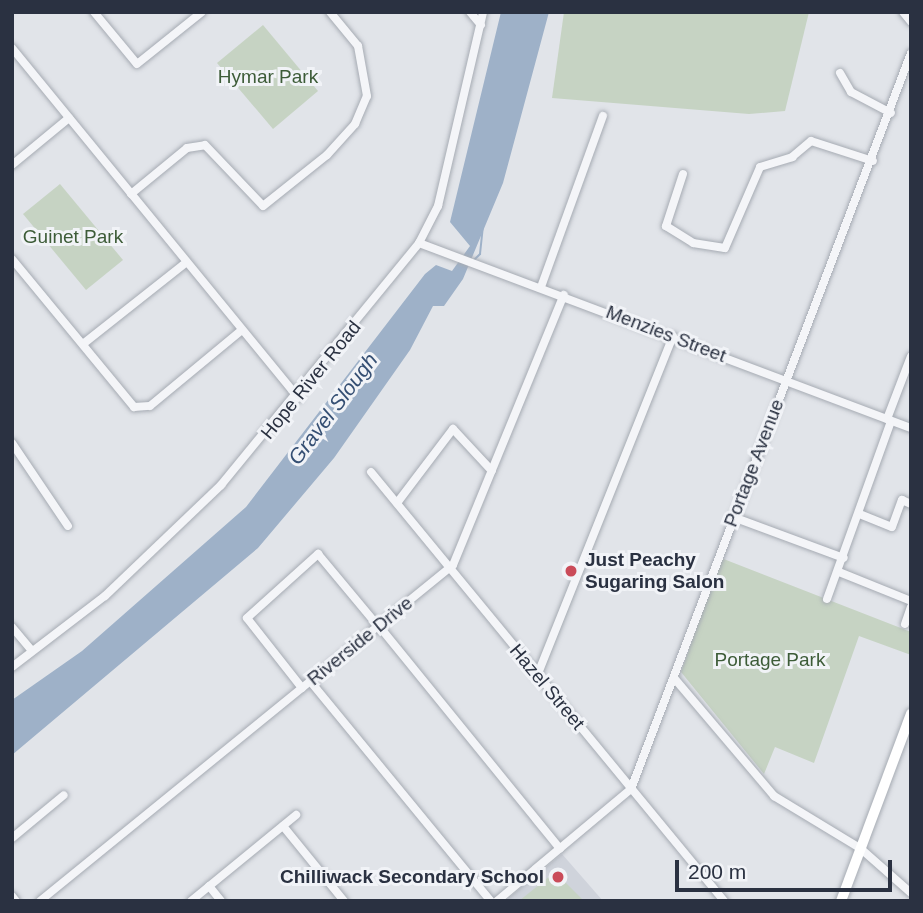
<!DOCTYPE html>
<style>
body{margin:0}
#map{position:relative;width:923px;height:913px;overflow:hidden;background:#e1e4e9;font-family:Helvetica,sans-serif}
div>[style]{position:absolute}
[style*='--x']{left:calc(var(--x)*1px);top:calc(var(--y)*1px);width:calc(var(--w)*1px);rotate:calc(var(--a)*1deg)}
.built>*{inset:0;background:#cfd3db}
.green>*{inset:0;background:#c6d3c3}
.water>*{inset:0;background:#9eb1c8}
.stream>*{height:2px;margin:-1px;padding:0 1px;transform-origin:1px;border-radius:1px;background:#9eb1c8}
.roads{filter:drop-shadow(0 0 2px #a6abb3) drop-shadow(0 0 2px #a6abb3)}
.minor>*{height:8px;margin:-4px;padding:0 4px;transform-origin:4px;border-radius:4px;background:#f4f5f8}
.major>*{height:10px;margin:-5px;padding:0 5px;transform-origin:5px;border-radius:5px;background:#fff}
.dots>*{width:19px;height:19px;translate:-50% -50%;box-sizing:border-box;border:4px solid #f1f3f7;border-radius:50%}
span{translate:-50% -50%;white-space:nowrap;text-align:center;line-height:1.15;-webkit-text-stroke:6px #f1f3f7;paint-order:stroke}
.park-label{font-size:19px;color:#3d5c38}
.street-label{font-size:19px;color:#2a3141}
.poi-label{font-size:19px;color:#2a3141;font-weight:700}
.left{translate:0 -50%;text-align:left}
.right{translate:-100% -50%;text-align:right}
.water-label{font-size:21px;color:#354f73;font-style:italic}
.frame{position:absolute;inset:0;border:14px solid #2a3141;pointer-events:none}
.scale{position:absolute;left:675px;top:860px;width:217px;height:32px;box-sizing:border-box;border:4px solid #2a3141;border-top:0;padding-left:9px;font-size:21px;line-height:24px;white-space:nowrap;color:#2a3141;-webkit-text-stroke:5px #f1f3f7;paint-order:stroke}
</style>
<div id="map">
<div class="built">
<div style="clip-path:polygon(562px 854px,603px 901px,505px 901px)"></div>
</div>
<div class="green">
<div style="clip-path:polygon(564px 12px,809px 12px,785px 111px,749px 114px,552px 98px)"></div>
<div style="clip-path:polygon(263px 25px,318px 91px,273px 129px,217px 63px)"></div>
<div style="clip-path:polygon(60px 184px,123px 260px,86px 290px,23px 214px)"></div>
<div style="clip-path:polygon(721px 558px,911px 632px,911px 655px,859px 636px,814px 763px,775px 747px,764px 774px,681px 672px)"></div>
<div style="clip-path:polygon(555px 872px,584px 901px,519px 901px)"></div>
</div>
<div class="water">
<div style="clip-path:polygon(501px 12px,549px 12px,503px 183px,463px 279px,444px 306px,433px 306px,410px 350px,334px 458px,258px 548px,12px 755px,12px 700px,82px 651px,246px 507px,425px 274px,436px 265px,452px 271px,470px 246px,450px 222px)"></div>
</div>
<div class="stream">
<div style="--x:473;--y:261;--w:10;--a:-45"></div>
<div style="--x:480;--y:254;--w:30;--a:-84"></div>
</div>
<div class="roads">
<div class="minor">
<div style="--x:94;--y:12;--w:67;--a:50.4"></div>
<div style="--x:137;--y:64;--w:83;--a:-38.7"></div>
<div style="--x:470;--y:12;--w:17;--a:50"></div>
<div style="--x:903;--y:12;--w:13;--a:51"></div>
<div style="--x:12;--y:48;--w:452;--a:50.7"></div>
<div style="--x:840;--y:73;--w:22;--a:60"></div>
<div style="--x:851;--y:92;--w:45;--a:27.7"></div>
<div style="--x:12;--y:165;--w:74;--a:-39.5"></div>
<div style="--x:683;--y:174;--w:55;--a:108.1"></div>
<div style="--x:666;--y:226;--w:32;--a:32"></div>
<div style="--x:693;--y:243;--w:32;--a:9"></div>
<div style="--x:725;--y:248;--w:88;--a:-66.6"></div>
<div style="--x:760;--y:167;--w:34;--a:-17"></div>
<div style="--x:792;--y:157;--w:25;--a:-40"></div>
<div style="--x:811;--y:141;--w:65;--a:17.9"></div>
<div style="--x:131;--y:194;--w:72;--a:-39.4"></div>
<div style="--x:187;--y:148;--w:18;--a:-9"></div>
<div style="--x:205;--y:145;--w:84;--a:46.4"></div>
<div style="--x:263;--y:206;--w:82;--a:-38.6"></div>
<div style="--x:327;--y:155;--w:42;--a:-47.9"></div>
<div style="--x:355;--y:124;--w:30;--a:-67"></div>
<div style="--x:367;--y:96;--w:51;--a:-100.2"></div>
<div style="--x:358;--y:46;--w:44;--a:-129.5"></div>
<div style="--x:419;--y:243;--w:526;--a:20.61"></div>
<div style="--x:12;--y:259;--w:192;--a:50.5"></div>
<div style="--x:134;--y:407;--w:16;--a:-4"></div>
<div style="--x:150;--y:406;--w:119;--a:-39.6"></div>
<div style="--x:541;--y:287;--w:182;--a:-70.1"></div>
<div style="--x:83;--y:344;--w:132;--a:-38.3"></div>
<div style="--x:887;--y:419;--w:67;--a:-69.1"></div>
<div style="--x:12;--y:443;--w:100;--a:56"></div>
<div style="--x:371;--y:472;--w:556;--a:50.55"></div>
<div style="--x:397;--y:503;--w:93;--a:-52.9"></div>
<div style="--x:453;--y:429;--w:57;--a:47.1"></div>
<div style="--x:862;--y:515;--w:32;--a:22"></div>
<div style="--x:892;--y:527;--w:29;--a:-70"></div>
<div style="--x:902;--y:500;--w:10;--a:24"></div>
<div style="--x:733;--y:517;--w:118;--a:20.3"></div>
<div style="--x:839;--y:572;--w:78;--a:21.9"></div>
<div style="--x:827;--y:599;--w:189;--a:-70.2"></div>
<div style="--x:905;--y:624;--w:18;--a:-71"></div>
<div style="--x:379;--y:626;--w:287;--a:50.9"></div>
<div style="--x:12;--y:627;--w:31;--a:50"></div>
<div style="--x:12;--y:667;--w:117;--a:-37.4"></div>
<div style="--x:105;--y:596;--w:161;--a:-43.7"></div>
<div style="--x:221;--y:485;--w:313;--a:-50.7"></div>
<div style="--x:419;--y:243;--w:42;--a:-62.8"></div>
<div style="--x:438;--y:206;--w:199;--a:-76.9"></div>
<div style="--x:537;--y:676;--w:366;--a:-68.2"></div>
<div style="--x:674;--y:678;--w:155;--a:49.7"></div>
<div style="--x:774;--y:796;--w:100;--a:31.2"></div>
<div style="--x:860;--y:848;--w:68;--a:41.4"></div>
<div style="--x:310;--y:681;--w:285;--a:50.6"></div>
<div style="--x:302;--y:688;--w:89;--a:-128.2"></div>
<div style="--x:247;--y:618;--w:96;--a:-42"></div>
<div style="--x:318;--y:554;--w:94;--a:50.2"></div>
<div style="--x:283;--y:826;--w:97;--a:50.9"></div>
<div style="--x:12;--y:838;--w:67;--a:-39.6"></div>
<div style="--x:209;--y:886;--w:19;--a:51"></div>
<div style="--x:12;--y:896;--w:6;--a:51"></div>
<div style="--x:40;--y:901;--w:532;--a:-39.13"></div>
<div style="--x:453;--y:565;--w:292;--a:-67.7"></div>
<div style="--x:191;--y:901;--w:136;--a:-39.3"></div>
<div style="--x:497;--y:901;--w:175;--a:-39.9"></div>
<div style="--x:631;--y:789;--w:787;--a:-69.17"></div>
</div>
<div class="major">
<div style="--x:841;--y:901;--w:200;--a:-69.5"></div>
</div>
</div>
<div class="dots">
<div style="left:571px;top:571px;background:#ca4b59"></div>
<div style="left:558px;top:877px;background:#ca4b59"></div>
</div>
<div class="park-label">
<span style="left:268px;top:77px">Hymar Park</span>
<span style="left:73px;top:237px">Guinet Park</span>
<span style="left:770px;top:660px">Portage Park</span>
</div>
<div class="street-label">
<span style="left:666px;top:334px;rotate:21deg">Menzies Street</span>
<span style="left:311px;top:380px;rotate:-51deg">Hope River Road</span>
<span style="left:754px;top:463px;rotate:-69deg">Portage Avenue</span>
<span style="left:360px;top:641px;rotate:-39deg">Riverside Drive</span>
<span style="left:547px;top:687px;rotate:50deg">Hazel Street</span>
</div>
<div class="poi-label">
<span class="left" style="left:585px;top:571px">Just Peachy<br>Sugaring Salon</span>
<span class="right" style="left:544px;top:877px">Chilliwack Secondary School</span>
</div>
<div class="water-label">
<span style="left:333px;top:409px;rotate:-53deg">Gravel Slough</span>
</div>
<div class="frame"></div>
<div class="scale">200 m</div>
</div>
